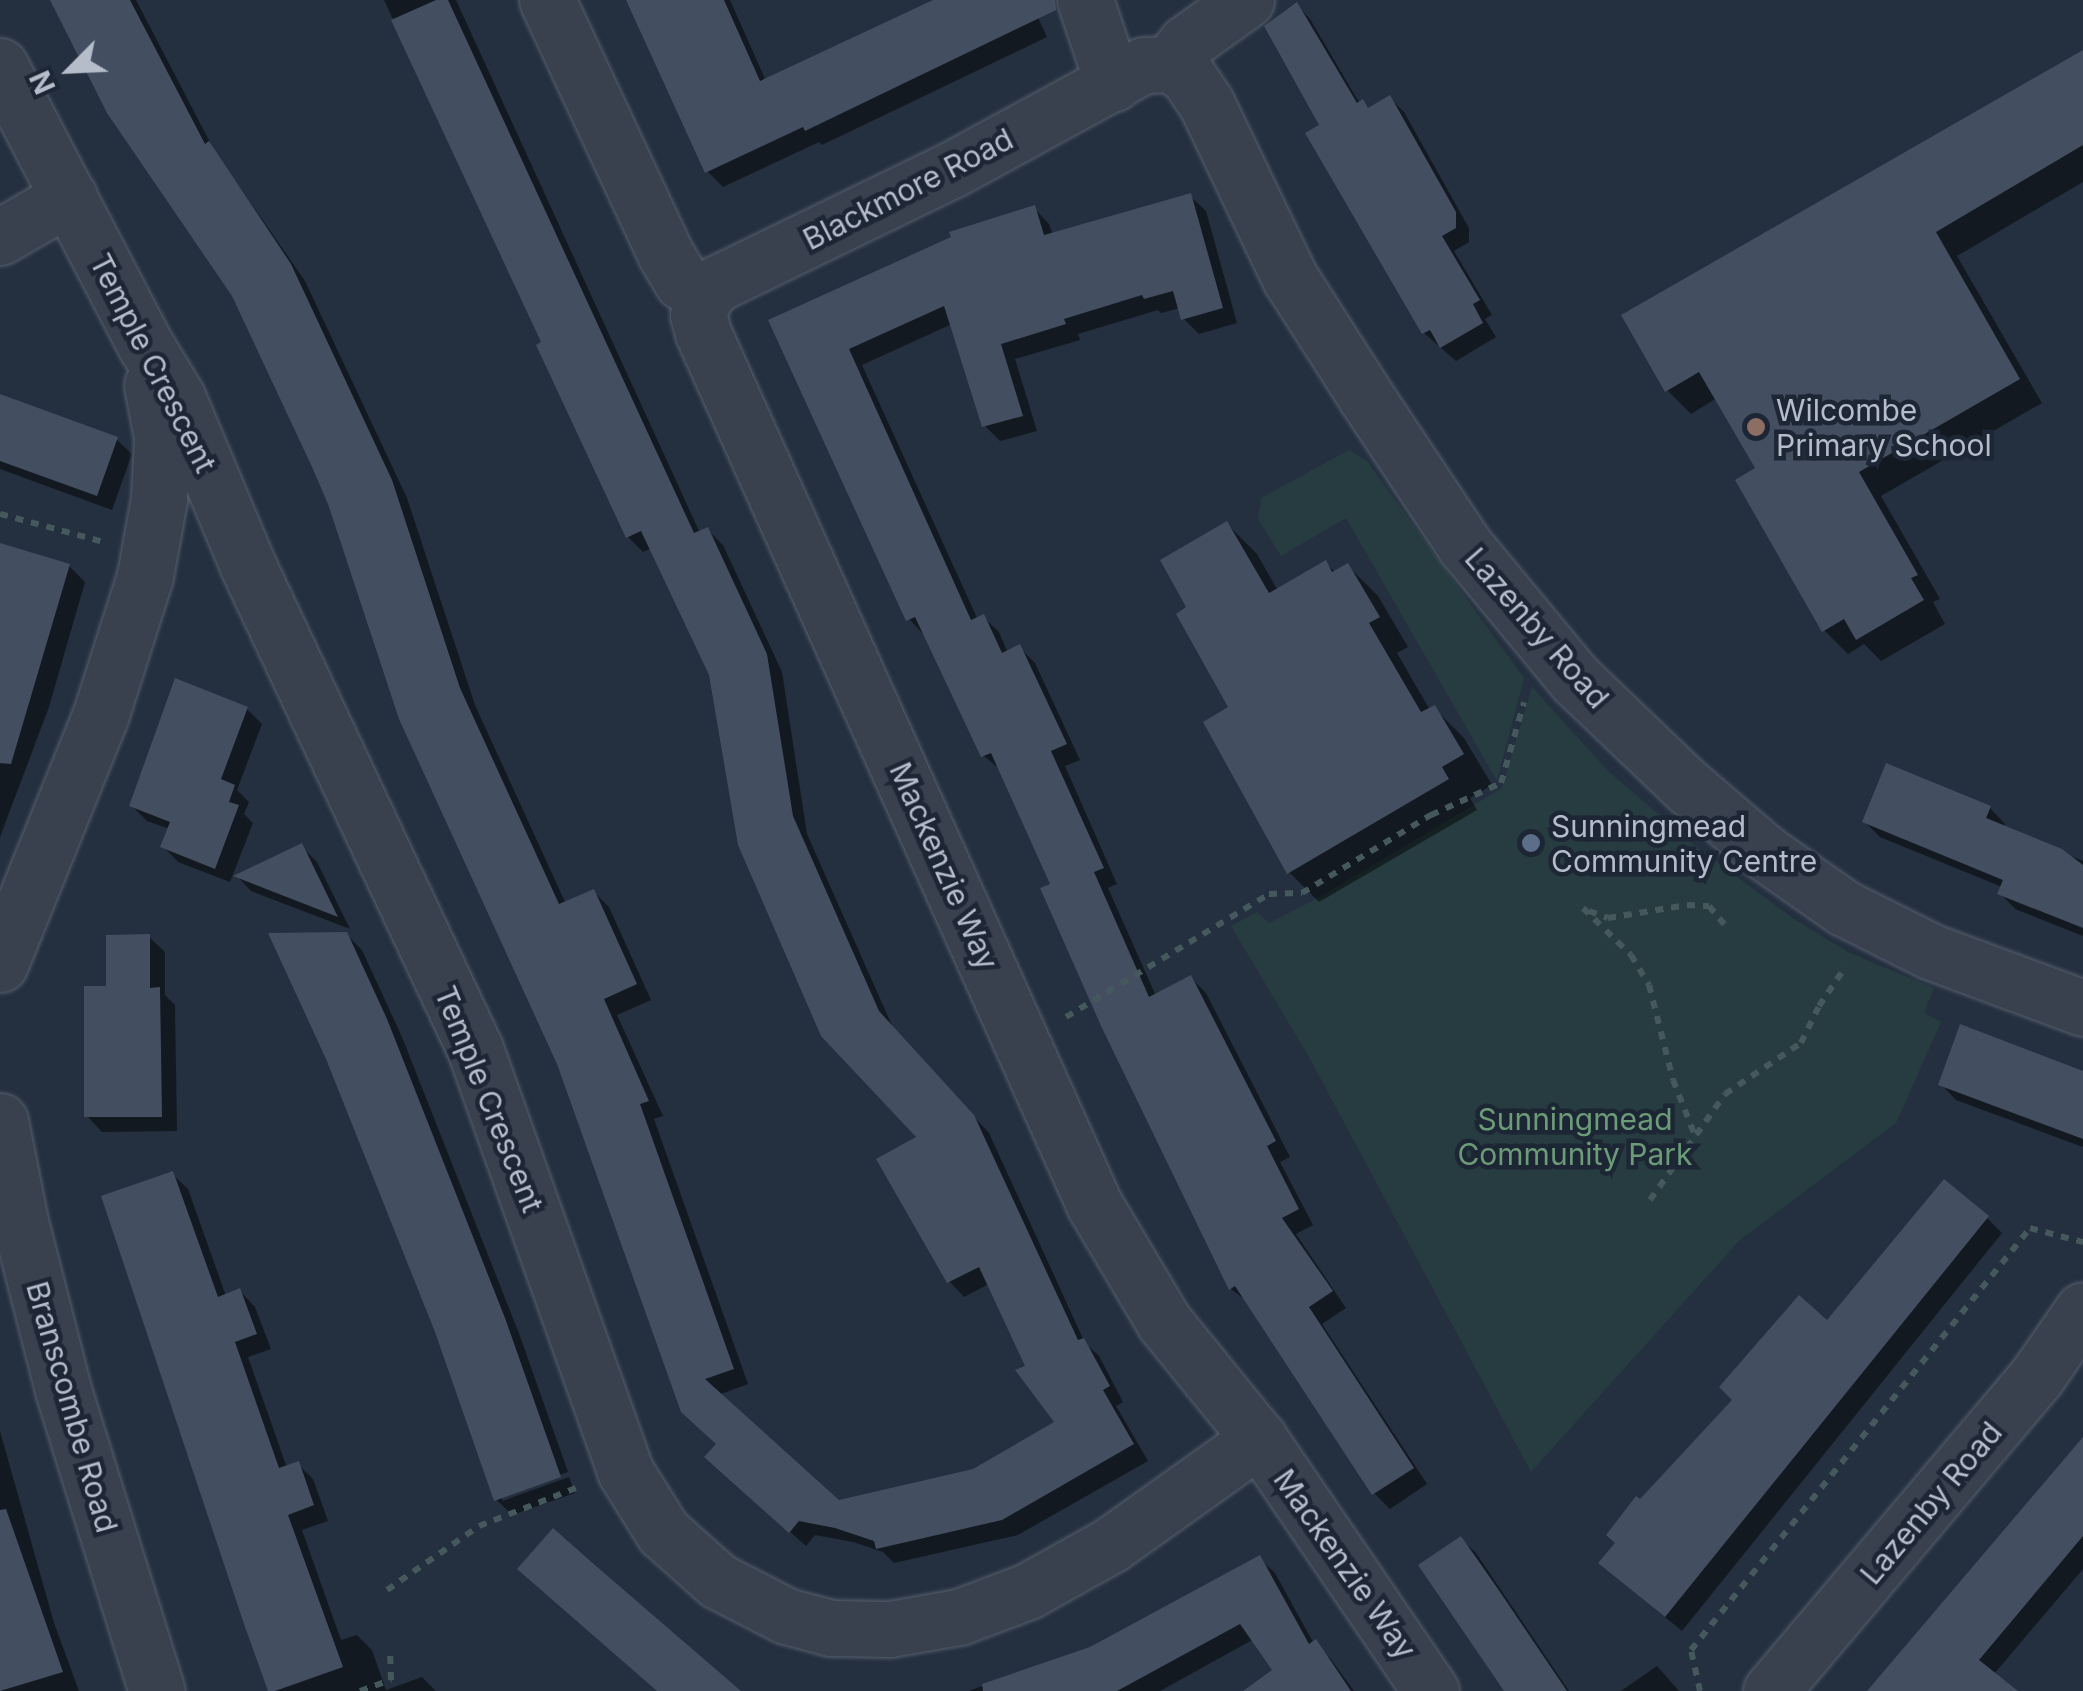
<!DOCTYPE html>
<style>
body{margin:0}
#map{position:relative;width:2083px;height:1691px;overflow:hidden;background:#242f3f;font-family:Inter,sans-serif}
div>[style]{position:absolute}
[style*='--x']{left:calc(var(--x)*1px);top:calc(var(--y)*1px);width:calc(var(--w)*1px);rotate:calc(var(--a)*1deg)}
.green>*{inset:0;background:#263c40}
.shadow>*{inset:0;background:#0007}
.building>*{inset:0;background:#434f61}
.path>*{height:6px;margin-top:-3px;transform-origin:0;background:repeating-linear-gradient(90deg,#45595d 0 8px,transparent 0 16px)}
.roads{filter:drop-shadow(0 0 2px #565f6d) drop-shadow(0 0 2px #565f6d)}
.street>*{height:55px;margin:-27.5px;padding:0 27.5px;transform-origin:27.5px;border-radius:27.5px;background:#39414f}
.dots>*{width:28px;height:28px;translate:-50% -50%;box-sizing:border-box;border:5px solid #1d2634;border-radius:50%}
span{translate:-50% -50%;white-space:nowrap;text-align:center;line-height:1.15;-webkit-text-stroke:9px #1d2634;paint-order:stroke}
.street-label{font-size:30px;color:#b5bcca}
.poi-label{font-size:30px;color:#b5bcca}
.left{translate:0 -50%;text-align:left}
.park-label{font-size:30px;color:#6c9b78}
.north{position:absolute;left:20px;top:20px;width:100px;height:100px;-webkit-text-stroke:8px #1d2634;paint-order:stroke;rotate:246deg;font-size:28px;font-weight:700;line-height:40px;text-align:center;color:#b5bcca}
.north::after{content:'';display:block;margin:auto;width:35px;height:45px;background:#b5bcca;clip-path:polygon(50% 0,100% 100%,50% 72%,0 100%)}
</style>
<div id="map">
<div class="green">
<div style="clip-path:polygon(1349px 450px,1367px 461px,1524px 678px,1497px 781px,1346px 518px,1281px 556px,1258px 519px,1261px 498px)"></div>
<div style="clip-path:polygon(1532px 687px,1608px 771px,1698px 848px,1791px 917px,1848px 952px,1934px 988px,1924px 1013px,1941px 1022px,1896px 1123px,1740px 1240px,1531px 1472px,1310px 1059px,1231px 926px,1257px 912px,1269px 923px,1316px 899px,1502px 788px)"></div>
</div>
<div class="shadow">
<div style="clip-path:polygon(53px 0,136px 0,214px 150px,305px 281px,407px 498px,475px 705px,566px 904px,594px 892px,609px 907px,651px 1000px,617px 1015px,663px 1116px,654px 1119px,748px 1384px,718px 1395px,839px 1503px,974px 1472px,1058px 1423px,989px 1284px,964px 1297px,949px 1281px,920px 1138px,652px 548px,643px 552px,628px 537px,544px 343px,384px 0,456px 0,700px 533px,708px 530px,723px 545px,782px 672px,807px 834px,894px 1030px,989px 1133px,1085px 1343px,1099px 1356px,1123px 1402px,1116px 1406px,1148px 1461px,1018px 1535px,894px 1563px,883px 1552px,853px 1542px,815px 1535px,806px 1546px,723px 1472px,719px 1445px,331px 503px,234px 295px)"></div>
<div style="clip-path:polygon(628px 0,730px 0,766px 81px,939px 0,1030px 0,1047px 37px,822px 145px,819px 142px,723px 187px,707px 171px)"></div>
<div style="clip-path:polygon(1297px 5px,1310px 19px,1360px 104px,1370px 110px,1390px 98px,1404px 112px,1469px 228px,1469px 242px,1454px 251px,1492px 315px,1485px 319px,1496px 337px,1456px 361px,1424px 333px,1322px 126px)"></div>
<div style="clip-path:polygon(2083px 61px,2083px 182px,1957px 256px,2042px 403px,1881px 496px,1940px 599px,1933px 602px,1945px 624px,1881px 661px,1864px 644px,1848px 654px,1824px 630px,1759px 469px,1717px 398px,1691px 414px,1667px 390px)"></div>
<div style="clip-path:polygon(1190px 196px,1206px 211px,1237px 323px,1199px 334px,1183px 318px,1180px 308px,1161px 313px,1158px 310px,1078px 334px,1080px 340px,1015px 359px,1037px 431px,1000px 441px,985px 426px,952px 324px,862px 365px,978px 620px,983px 617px,999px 632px,1008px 653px,1020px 648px,1035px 663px,1080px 760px,1065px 766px,1117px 884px,1108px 888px,1156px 996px,1191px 978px,1206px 993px,1290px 1157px,1280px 1162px,1313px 1225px,1296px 1234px,1346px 1308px,1322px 1324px,1427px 1484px,1390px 1509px,1374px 1493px,1248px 1302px,1231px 1289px,1104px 1027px,1053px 885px,1001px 770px,984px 756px,924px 635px,909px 619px,771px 321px,1034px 208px,1049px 224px,1053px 235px)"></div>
<div style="clip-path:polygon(0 397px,116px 439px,132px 454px,112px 510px,0 469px)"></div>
<div style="clip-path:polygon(1227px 524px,1257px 554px,1278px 591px,1325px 563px,1336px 573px,1348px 566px,1378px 596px,1408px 647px,1397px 653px,1430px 710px,1434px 708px,1464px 738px,1492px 785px,1470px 798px,1477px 810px,1319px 902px,1289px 872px,1232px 708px,1189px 608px)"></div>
<div style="clip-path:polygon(69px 566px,85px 582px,49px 707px,0 837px,0 569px)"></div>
<div style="clip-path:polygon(247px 709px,262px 724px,237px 790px,249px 802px,244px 814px,253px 823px,230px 882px,178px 862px,163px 846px,170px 829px,147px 821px,132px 806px)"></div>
<div style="clip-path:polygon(1990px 808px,2005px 824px,2003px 828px,2083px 861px,2083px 936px,2015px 909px,2000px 893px,2002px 887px,1880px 837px,1865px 822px)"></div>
<div style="clip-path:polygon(301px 846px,317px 862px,350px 929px,251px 891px,237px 876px)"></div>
<div style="clip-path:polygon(346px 934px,362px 950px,402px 1037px,520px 1336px,568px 1472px,502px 1496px,502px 1501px,569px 1477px,575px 1493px,512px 1515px,496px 1499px)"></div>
<div style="clip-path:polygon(149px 937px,165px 952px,165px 995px,175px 1005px,177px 1131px,102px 1132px,87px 1116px,109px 988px)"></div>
<div style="clip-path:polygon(2083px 1073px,2083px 1147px,1956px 1100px,1941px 1084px)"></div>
<div style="clip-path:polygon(172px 1174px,188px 1189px,226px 1296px,240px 1291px,255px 1307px,271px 1349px,248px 1357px,287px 1468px,298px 1464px,313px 1479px,328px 1521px,302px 1530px,341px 1640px,357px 1635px,372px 1650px,386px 1690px,422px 1677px,436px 1691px,271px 1691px)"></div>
<div style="clip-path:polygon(1987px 1218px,2002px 1233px,1682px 1631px,1617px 1578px,1618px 1543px,1641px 1503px,1735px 1400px,1827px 1323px)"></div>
<div style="clip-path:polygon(0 1431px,54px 1623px,79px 1691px,0 1691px)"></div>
<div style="clip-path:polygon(2083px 1440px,2083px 1569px,1994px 1674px,2013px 1691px,1870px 1691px)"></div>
<div style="clip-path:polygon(1461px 1539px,1476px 1553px,1569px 1691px,1506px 1691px)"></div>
<div style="clip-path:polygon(1259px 1558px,1275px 1573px,1314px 1644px,1330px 1658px,1354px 1691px,1290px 1691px,1254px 1639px,1160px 1691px,968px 1691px,1091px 1649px)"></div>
<div style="clip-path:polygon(1657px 1666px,1679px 1691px,1621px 1691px)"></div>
</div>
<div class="building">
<div style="clip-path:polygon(50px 0,130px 0,205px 144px,209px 141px,291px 264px,392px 480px,460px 688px,559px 904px,594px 889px,637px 984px,604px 999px,649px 1101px,640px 1104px,734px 1369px,705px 1379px,839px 1500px,973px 1469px,1054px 1422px,1015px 1370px,1025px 1366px,979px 1267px,947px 1283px,876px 1159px,916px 1137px,821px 1036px,738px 845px,709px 675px,641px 531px,626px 538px,536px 345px,541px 342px,391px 20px,436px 0,448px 0,694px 533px,708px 527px,767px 654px,793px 816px,879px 1011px,974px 1115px,1078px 1340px,1084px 1338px,1110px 1386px,1103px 1390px,1134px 1444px,1002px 1520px,876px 1549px,874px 1541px,835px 1528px,799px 1521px,789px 1533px,704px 1457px,716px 1444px,681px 1412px,557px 1064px,399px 719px,328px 504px,312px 467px,232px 296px,107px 113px)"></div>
<div style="clip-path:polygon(626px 0,724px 0,760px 81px,933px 0,1055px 0,1056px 10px,805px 131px,803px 127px,705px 173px)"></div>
<div style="clip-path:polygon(1297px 2px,1357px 103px,1363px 99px,1368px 108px,1390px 95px,1456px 212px,1456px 228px,1442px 236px,1480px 300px,1473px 304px,1483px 323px,1440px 348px,1430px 330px,1422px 334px,1305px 133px,1319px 125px,1264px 26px)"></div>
<div style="clip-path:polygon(2083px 50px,2083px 145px,1936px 232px,2020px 379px,1859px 472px,1918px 575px,1911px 578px,1924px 600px,1856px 640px,1844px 619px,1822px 632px,1735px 480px,1755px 468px,1699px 372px,1665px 392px,1621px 315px)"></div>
<div style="clip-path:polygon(1191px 193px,1223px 308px,1181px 320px,1173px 291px,1144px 299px,1142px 295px,1064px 319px,1066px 324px,1001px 344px,1023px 416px,982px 427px,944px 306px,849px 349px,971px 620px,984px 614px,1002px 653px,1020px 644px,1067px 744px,1051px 751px,1104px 868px,1094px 872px,1149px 997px,1191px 975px,1276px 1141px,1267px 1146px,1299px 1209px,1282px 1218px,1333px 1291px,1309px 1307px,1414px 1468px,1372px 1495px,1235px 1286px,1229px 1290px,1102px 1028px,1040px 888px,1050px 884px,991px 753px,981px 757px,915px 617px,906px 621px,768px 320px,951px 237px,949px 232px,1035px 205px,1044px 235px)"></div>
<div style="clip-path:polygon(0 394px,118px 437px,97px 496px,0 461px)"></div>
<div style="clip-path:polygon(1227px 521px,1269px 593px,1326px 560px,1332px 572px,1348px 563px,1380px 617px,1369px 623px,1421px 712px,1435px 705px,1464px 754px,1442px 767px,1449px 779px,1287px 874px,1203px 722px,1228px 707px,1176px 614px,1186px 607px,1160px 560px)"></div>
<div style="clip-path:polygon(0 543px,70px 564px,11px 764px,0 763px)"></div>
<div style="clip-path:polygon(175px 678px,248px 707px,221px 779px,235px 785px,229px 802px,239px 805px,215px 869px,160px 847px,170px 822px,129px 806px)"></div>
<div style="clip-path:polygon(1886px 763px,1991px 806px,1986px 818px,2062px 849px,2083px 865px,2083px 928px,1997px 894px,2003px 880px,1862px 822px)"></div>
<div style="clip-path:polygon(302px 843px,338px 917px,233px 876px)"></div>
<div style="clip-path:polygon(347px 932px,387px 1019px,505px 1318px,561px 1477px,494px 1501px,435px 1332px,326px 1059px,268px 933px)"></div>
<div style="clip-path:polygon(150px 934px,150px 988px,160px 987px,162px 1117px,84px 1117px,84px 986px,106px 986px,106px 935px)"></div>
<div style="clip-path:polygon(1960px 1024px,2083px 1071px,2083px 1139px,1938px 1085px)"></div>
<div style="clip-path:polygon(173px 1171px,218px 1297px,240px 1288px,257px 1334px,235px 1342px,279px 1468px,299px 1461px,314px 1505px,288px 1515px,343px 1667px,275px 1691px,268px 1691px,244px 1624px,101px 1196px)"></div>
<div style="clip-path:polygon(1944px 1179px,1989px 1216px,1665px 1617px,1598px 1563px,1615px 1543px,1606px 1535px,1636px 1496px,1640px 1499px,1732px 1400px,1719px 1387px,1799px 1295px,1827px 1320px)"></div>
<div style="clip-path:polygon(2083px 1437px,2083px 1536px,1979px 1660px,2018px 1691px,1867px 1691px)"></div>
<div style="clip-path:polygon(6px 1509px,63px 1672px,0 1691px,0 1510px)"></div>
<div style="clip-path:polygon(553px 1528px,596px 1566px,741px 1691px,657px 1691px,517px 1569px)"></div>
<div style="clip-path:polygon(1461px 1536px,1498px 1589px,1567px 1691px,1504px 1691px,1418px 1565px)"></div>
<div style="clip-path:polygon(1260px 1555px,1309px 1644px,1316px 1639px,1351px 1691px,1243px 1691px,1272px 1670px,1240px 1624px,1117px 1691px,983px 1691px,982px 1684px,1090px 1647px)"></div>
</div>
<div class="path">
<div style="--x:0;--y:514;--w:104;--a:15.1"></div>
<div style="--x:1583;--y:908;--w:67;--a:44.4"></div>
<div style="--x:1631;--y:955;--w:35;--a:59"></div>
<div style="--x:1649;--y:985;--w:98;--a:75.8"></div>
<div style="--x:1673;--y:1080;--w:57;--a:68.4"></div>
<div style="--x:1589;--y:911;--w:20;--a:20"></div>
<div style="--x:1608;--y:918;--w:80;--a:-9.3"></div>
<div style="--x:1687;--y:905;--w:22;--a:3"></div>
<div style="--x:1709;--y:906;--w:30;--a:50"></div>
<div style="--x:1066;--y:1017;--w:237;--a:-31.2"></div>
<div style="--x:1269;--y:894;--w:33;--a:-2"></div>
<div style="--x:1302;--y:893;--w:151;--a:-31.2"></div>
<div style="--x:1431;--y:815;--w:77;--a:-24.6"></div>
<div style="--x:1501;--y:783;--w:84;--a:-74.1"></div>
<div style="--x:1650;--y:1200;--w:130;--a:-54.7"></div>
<div style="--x:1725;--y:1094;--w:92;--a:-33.9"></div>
<div style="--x:1801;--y:1043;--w:41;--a:-64.1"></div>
<div style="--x:1819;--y:1006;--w:48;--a:-56"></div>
<div style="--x:387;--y:1590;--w:112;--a:-34.8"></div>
<div style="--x:479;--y:1526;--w:104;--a:-21.4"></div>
<div style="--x:360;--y:1691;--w:33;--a:-20"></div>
<div style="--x:391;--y:1680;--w:29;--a:-92"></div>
<div style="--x:1700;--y:1691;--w:42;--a:-102.4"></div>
<div style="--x:1691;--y:1650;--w:541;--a:-51.22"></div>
<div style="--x:2030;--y:1228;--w:55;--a:14.8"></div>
</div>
<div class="roads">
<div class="street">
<div style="--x:547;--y:0;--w:281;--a:65"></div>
<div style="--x:666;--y:255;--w:31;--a:59"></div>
<div style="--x:682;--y:282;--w:26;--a:29"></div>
<div style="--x:705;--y:295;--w:21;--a:109"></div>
<div style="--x:698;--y:315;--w:19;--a:74"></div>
<div style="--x:703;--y:333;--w:955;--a:65.82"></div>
<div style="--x:1094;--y:1204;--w:137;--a:59.3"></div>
<div style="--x:1164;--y:1322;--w:151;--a:50.9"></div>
<div style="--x:1259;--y:1439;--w:305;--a:55.7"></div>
<div style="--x:1085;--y:0;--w:88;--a:71.4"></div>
<div style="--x:1170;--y:64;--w:26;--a:-53"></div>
<div style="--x:1186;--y:43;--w:74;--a:-35.6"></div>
<div style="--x:0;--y:66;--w:316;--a:62.5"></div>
<div style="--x:146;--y:346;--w:60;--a:58.7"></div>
<div style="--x:177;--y:397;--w:183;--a:67.2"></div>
<div style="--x:248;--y:566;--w:534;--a:64.83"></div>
<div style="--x:475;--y:1049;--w:448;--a:70.4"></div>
<div style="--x:625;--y:1471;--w:72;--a:58.1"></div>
<div style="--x:663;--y:1532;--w:74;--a:41.7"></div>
<div style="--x:718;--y:1581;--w:76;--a:27.2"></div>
<div style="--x:786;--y:1616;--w:47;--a:14.9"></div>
<div style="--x:831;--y:1628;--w:59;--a:1"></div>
<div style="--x:890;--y:1629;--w:70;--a:-9.9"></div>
<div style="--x:959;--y:1617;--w:74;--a:-20.6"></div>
<div style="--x:1028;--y:1591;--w:96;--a:-29.2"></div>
<div style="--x:1112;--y:1544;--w:181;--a:-35.5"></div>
<div style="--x:0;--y:237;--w:80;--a:-30.1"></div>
<div style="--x:705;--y:295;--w:18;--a:-43"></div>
<div style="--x:718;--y:283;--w:261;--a:-25.9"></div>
<div style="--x:953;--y:169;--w:217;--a:-28.6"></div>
<div style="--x:1144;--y:65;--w:26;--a:-2"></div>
<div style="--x:1170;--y:64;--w:20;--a:33"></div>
<div style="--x:1187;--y:75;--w:34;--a:56"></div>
<div style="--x:1206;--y:103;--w:194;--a:64.4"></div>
<div style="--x:1290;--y:278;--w:141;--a:57.4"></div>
<div style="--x:1366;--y:397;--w:179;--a:56.4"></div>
<div style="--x:1465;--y:546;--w:173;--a:50.4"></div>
<div style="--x:1575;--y:679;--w:155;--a:43.7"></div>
<div style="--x:1687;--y:786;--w:101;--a:40.6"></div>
<div style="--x:1764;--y:852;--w:98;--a:35"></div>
<div style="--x:1844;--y:908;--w:98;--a:26.6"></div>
<div style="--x:1932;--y:952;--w:161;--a:20.3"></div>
<div style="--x:0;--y:964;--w:266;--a:-68"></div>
<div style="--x:100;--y:717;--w:148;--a:-72.3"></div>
<div style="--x:145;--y:576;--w:78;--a:-79.7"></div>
<div style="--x:159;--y:499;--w:62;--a:-87.2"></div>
<div style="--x:162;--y:437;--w:53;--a:-100.9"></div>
<div style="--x:0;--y:1121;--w:103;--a:78.8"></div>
<div style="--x:20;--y:1222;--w:173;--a:75.6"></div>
<div style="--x:63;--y:1390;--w:315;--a:72.7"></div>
<div style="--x:1771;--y:1691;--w:412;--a:-49.8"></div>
<div style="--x:2037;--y:1376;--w:80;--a:-55.1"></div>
</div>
</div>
<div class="dots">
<div style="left:1756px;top:427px;background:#8d6e63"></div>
<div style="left:1531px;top:843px;background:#5c6f8a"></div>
</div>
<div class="street-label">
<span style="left:908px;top:189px;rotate:-27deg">Blackmore Road</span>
<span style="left:153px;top:363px;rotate:63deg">Temple Crescent</span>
<span style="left:1537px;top:628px;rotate:49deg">Lazenby Road</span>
<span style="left:944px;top:866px;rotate:66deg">Mackenzie Way</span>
<span style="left:489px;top:1099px;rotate:68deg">Temple Crescent</span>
<span style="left:72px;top:1407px;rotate:74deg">Branscombe Road</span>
<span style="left:1931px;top:1503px;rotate:-50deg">Lazenby Road</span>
<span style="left:1345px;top:1564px;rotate:55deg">Mackenzie Way</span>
</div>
<div class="poi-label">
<span class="left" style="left:1776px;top:427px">Wilcombe<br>Primary School</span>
<span class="left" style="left:1551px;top:843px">Sunningmead<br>Community Centre</span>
</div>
<div class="park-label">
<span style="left:1575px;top:1136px">Sunningmead<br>Community Park</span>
</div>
<div class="north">N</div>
</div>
